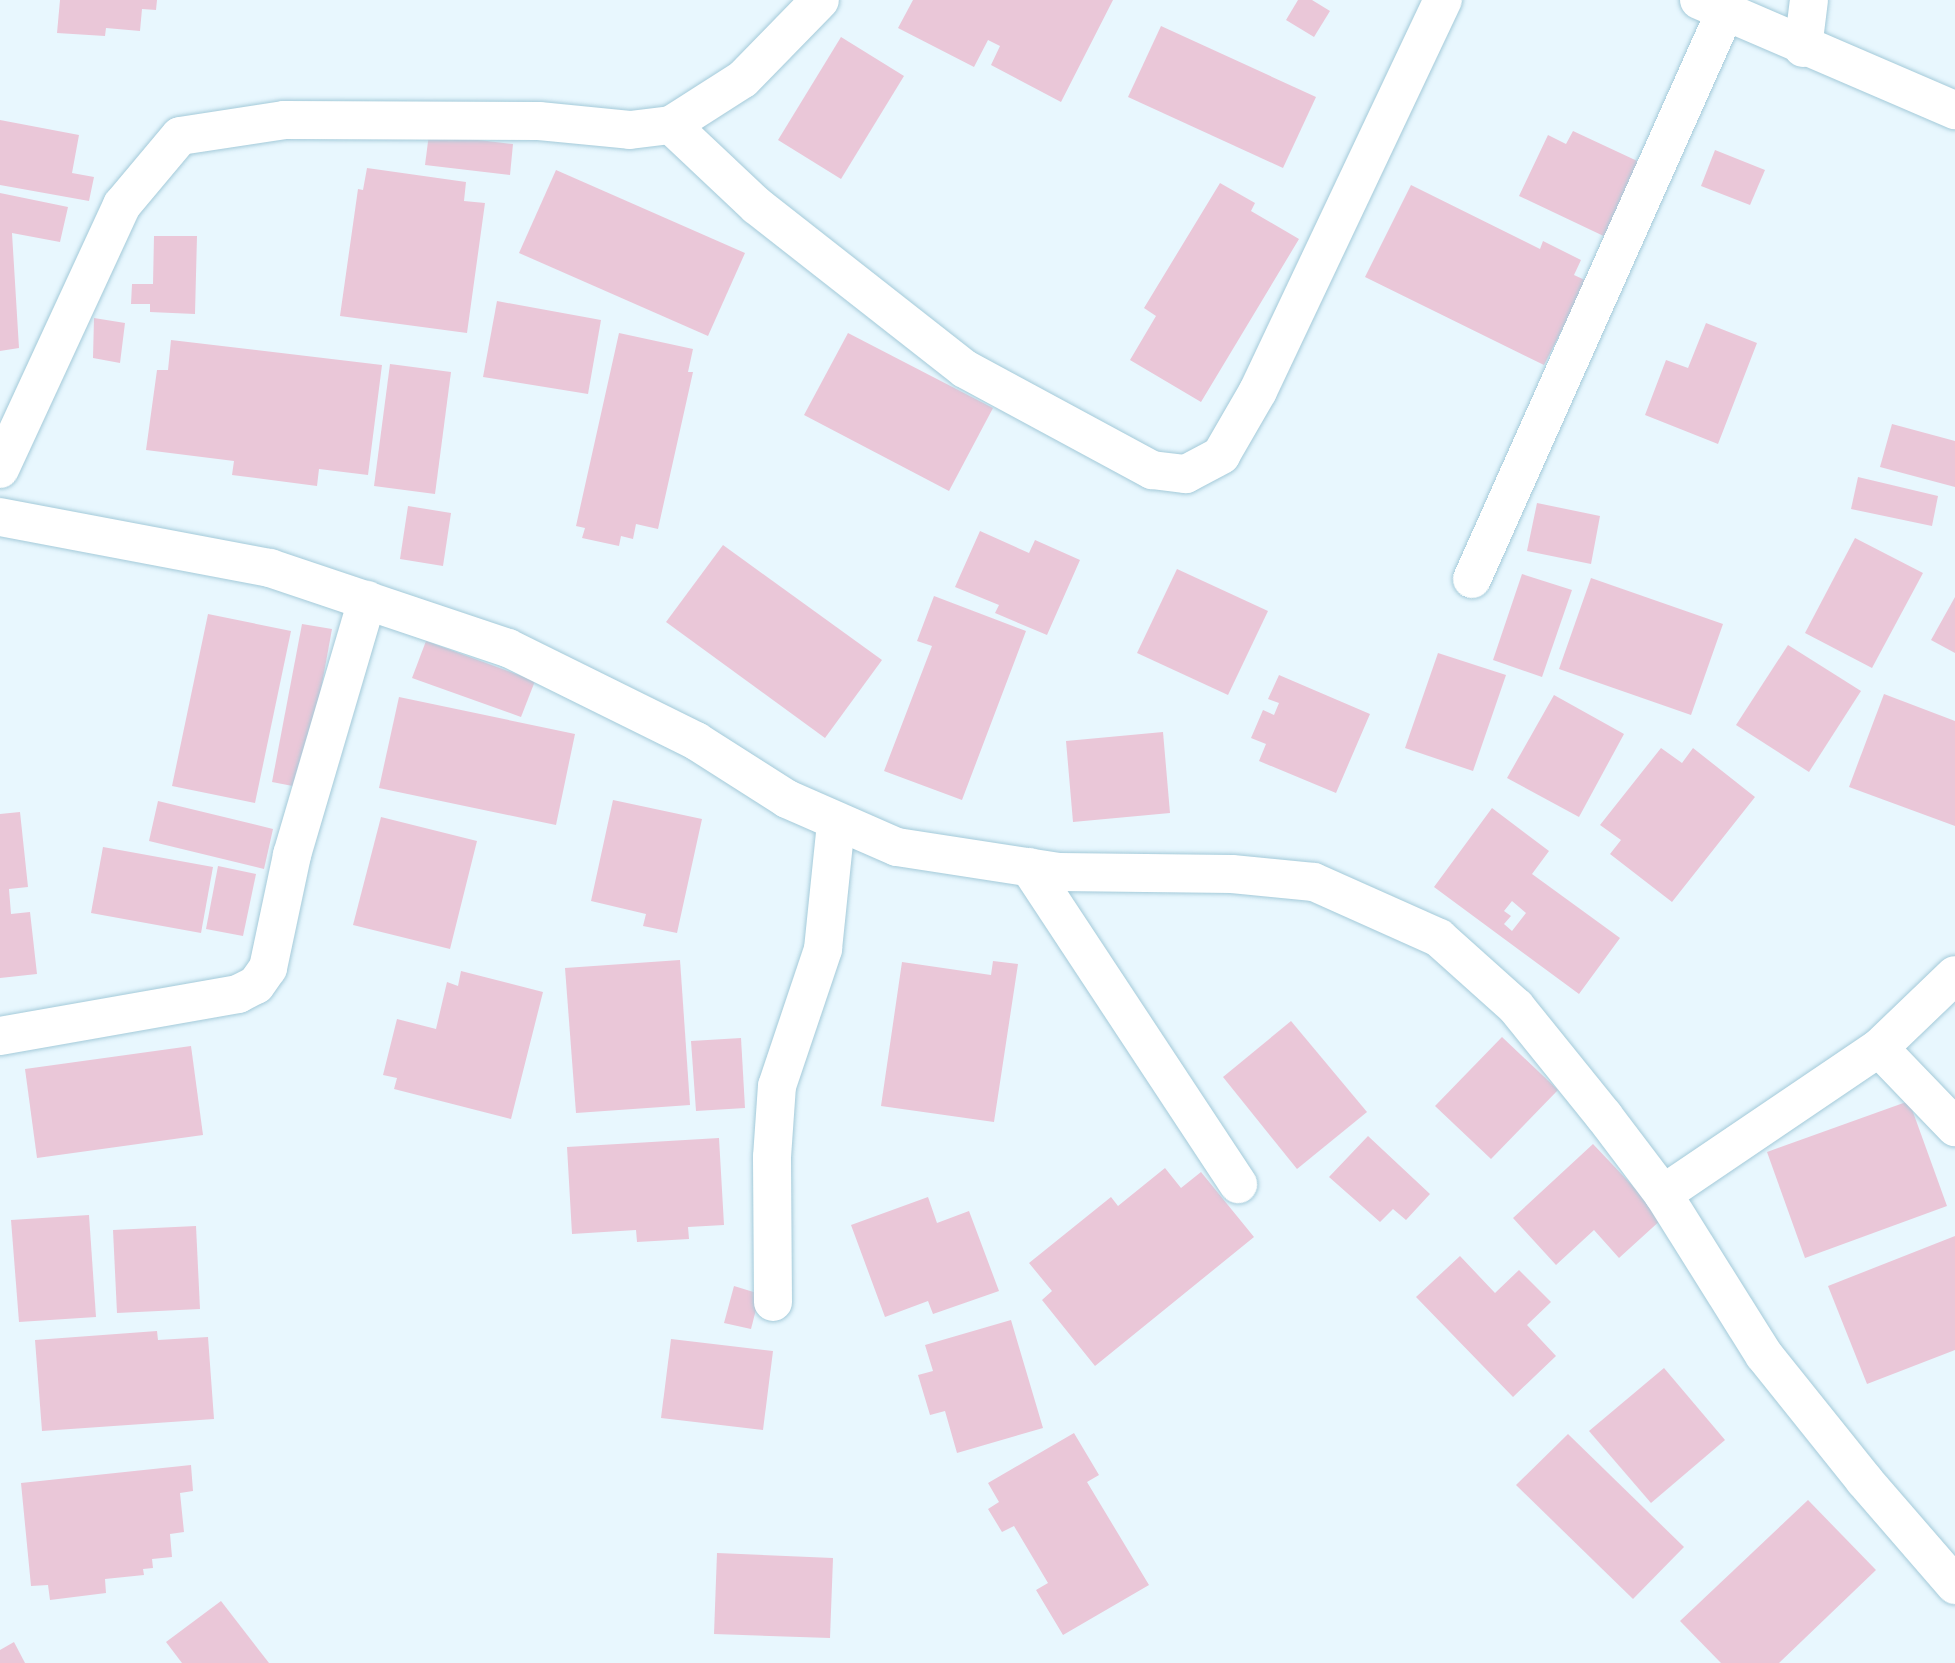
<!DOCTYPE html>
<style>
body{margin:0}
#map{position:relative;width:1955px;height:1663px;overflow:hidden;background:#e8f7fe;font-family:"Nunito Sans",sans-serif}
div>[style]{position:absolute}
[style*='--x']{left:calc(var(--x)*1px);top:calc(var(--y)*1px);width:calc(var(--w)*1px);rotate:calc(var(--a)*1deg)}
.building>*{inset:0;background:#eac7d8}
.roads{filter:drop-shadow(0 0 2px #a4cad9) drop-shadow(0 0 2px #a4cad9)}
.street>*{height:38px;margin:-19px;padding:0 19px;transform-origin:19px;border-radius:19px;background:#fff}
span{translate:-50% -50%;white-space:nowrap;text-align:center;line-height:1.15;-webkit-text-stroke:6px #fff;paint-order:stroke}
</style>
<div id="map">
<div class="building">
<div style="clip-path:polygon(60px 0,157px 0,156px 10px,142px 9px,140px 31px,106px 28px,105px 36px,57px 33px)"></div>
<div style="clip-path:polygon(913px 0,1113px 0,1061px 102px,991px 65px,1000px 46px,988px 40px,974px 67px,898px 28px)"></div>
<div style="clip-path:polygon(1298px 0,1312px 0,1330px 11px,1314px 37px,1286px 20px)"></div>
<div style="clip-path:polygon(1161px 26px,1316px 97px,1283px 168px,1128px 97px)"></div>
<div style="clip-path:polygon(841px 37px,904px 76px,841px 179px,778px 140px)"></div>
<div style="clip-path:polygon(0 120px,79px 135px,72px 173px,94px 177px,89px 201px,0 185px)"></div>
<div style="clip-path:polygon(1573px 131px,1648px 166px,1612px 240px,1519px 196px,1548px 135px,1566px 144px)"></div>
<div style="clip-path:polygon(429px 134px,513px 144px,510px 175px,425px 165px)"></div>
<div style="clip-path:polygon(1715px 150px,1765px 170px,1750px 205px,1701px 186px)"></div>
<div style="clip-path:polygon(367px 168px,466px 182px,464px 201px,485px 203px,467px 333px,340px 316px,358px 189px,363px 190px)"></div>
<div style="clip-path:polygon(556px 170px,745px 253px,708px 336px,519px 253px)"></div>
<div style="clip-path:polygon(1220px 183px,1255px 203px,1251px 211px,1299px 239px,1201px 402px,1130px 360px,1156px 316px,1144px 308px)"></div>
<div style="clip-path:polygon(1411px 185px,1540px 249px,1543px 241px,1581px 260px,1574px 275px,1587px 281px,1544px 365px,1365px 277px)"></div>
<div style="clip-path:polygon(0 193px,68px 207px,60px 242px,12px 233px,19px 348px,0 351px)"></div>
<div style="clip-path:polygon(154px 236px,197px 236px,195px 314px,150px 312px,150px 304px,131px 304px,132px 284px,153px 284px)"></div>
<div style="clip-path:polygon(497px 301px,601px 320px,588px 394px,483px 377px)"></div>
<div style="clip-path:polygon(94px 318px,125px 323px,120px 363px,93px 358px)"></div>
<div style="clip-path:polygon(1706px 323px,1757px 343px,1718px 444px,1645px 415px,1666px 360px,1688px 368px)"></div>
<div style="clip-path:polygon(619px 333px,693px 349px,688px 372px,693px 372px,658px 529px,636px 524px,633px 539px,621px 536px,619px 546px,582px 538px,585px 528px,576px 526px)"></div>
<div style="clip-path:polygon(848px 333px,993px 408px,949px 491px,804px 415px)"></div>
<div style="clip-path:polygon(171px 340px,382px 365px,368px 475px,319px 469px,317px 486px,232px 475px,234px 461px,146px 450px,157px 370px,168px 370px)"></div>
<div style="clip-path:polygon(390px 364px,451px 372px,435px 494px,374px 486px)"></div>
<div style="clip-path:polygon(1892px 424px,1955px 441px,1955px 487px,1880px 467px)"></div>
<div style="clip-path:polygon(1858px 477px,1938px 496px,1932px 526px,1851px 509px)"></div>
<div style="clip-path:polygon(1537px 503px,1600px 516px,1591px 564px,1527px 551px)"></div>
<div style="clip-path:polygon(408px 506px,451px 513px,443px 566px,400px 559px)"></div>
<div style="clip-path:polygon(980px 531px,1029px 553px,1035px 540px,1080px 560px,1047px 635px,995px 613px,999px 605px,955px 587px)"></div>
<div style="clip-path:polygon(1855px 538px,1923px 573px,1872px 668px,1805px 633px)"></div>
<div style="clip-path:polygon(723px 545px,882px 660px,825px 738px,666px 622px)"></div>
<div style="clip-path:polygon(1177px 569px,1268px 611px,1228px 695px,1137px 653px)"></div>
<div style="clip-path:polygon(1522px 574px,1572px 590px,1542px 677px,1493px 660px)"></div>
<div style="clip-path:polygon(1591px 578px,1723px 624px,1691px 715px,1559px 669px)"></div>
<div style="clip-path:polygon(934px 596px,1026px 631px,962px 800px,884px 771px,932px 646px,917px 641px)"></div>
<div style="clip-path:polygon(1955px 597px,1955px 653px,1931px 640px)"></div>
<div style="clip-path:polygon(208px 614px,291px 631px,255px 803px,172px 786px)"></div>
<div style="clip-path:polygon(302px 624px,332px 629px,303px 788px,272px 782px)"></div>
<div style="clip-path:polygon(426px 641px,535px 681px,521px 717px,412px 678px)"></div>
<div style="clip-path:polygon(1788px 645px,1861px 691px,1809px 772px,1736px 725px)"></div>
<div style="clip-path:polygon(1438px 653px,1506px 675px,1473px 771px,1405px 748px)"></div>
<div style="clip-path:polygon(1279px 675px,1370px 714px,1336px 793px,1259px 761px,1266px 744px,1251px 738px,1263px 710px,1274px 715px,1279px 703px,1268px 699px)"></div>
<div style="clip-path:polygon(1884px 694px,1955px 721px,1955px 826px,1849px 787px)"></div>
<div style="clip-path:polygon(1554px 695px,1624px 734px,1579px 817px,1507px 778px)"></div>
<div style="clip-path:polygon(399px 697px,575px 734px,556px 825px,379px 788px)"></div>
<div style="clip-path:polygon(1163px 732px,1170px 813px,1073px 822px,1066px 741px)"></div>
<div style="clip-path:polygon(1661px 748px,1682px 763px,1693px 748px,1755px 797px,1672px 902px,1610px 854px,1621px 840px,1600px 825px)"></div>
<div style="clip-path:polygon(613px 800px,702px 819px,677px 933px,643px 926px,646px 914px,591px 901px)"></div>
<div style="clip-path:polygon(158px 801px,273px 829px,264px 869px,149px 841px)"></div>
<div style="clip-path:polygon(evenodd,1492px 808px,1549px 851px,1532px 874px,1620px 938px,1579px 994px,1434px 887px,1492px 808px,1512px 901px,1526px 913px,1512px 931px,1504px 924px,1511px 916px,1504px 911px,1512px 901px)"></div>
<div style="clip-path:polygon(20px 812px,28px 887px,9px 889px,11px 914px,30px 912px,37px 974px,0 978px,0 814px)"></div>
<div style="clip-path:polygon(381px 817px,477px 841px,450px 949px,353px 925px)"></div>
<div style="clip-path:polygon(103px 847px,213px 867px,201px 933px,91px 913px)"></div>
<div style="clip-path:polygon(218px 866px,256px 874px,243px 936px,206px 929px)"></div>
<div style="clip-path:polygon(680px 960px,690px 1105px,576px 1113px,565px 968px)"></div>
<div style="clip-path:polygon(993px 961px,1018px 964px,994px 1122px,881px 1106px,902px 962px,991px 975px)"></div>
<div style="clip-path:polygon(461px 971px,543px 992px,511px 1119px,394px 1089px,397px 1078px,383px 1075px,397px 1019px,436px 1029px,447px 982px,458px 986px)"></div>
<div style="clip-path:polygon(1291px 1021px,1367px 1112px,1297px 1169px,1223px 1077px)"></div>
<div style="clip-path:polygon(1502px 1037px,1558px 1090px,1491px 1159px,1435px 1106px)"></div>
<div style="clip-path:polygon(741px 1038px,745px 1108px,696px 1111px,691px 1041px)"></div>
<div style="clip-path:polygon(191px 1046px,203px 1135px,37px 1158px,25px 1069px)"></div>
<div style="clip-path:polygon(1909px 1101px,1947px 1206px,1805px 1258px,1767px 1152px)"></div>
<div style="clip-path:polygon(1368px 1136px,1430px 1194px,1406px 1220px,1393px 1209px,1380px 1222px,1329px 1177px)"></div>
<div style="clip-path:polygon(719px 1138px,724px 1225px,688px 1227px,689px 1239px,637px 1242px,636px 1230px,572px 1234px,567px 1147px)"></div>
<div style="clip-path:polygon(1593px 1144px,1663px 1218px,1619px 1258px,1594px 1230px,1556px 1265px,1513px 1218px)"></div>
<div style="clip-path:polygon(1165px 1168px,1181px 1188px,1201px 1172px,1254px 1237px,1095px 1366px,1042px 1300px,1052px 1291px,1029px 1263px,1111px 1197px,1118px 1206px)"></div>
<div style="clip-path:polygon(928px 1197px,937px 1223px,969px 1211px,999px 1291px,933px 1314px,928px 1301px,885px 1317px,851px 1225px)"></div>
<div style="clip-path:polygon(89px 1215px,96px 1317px,19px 1322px,11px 1220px)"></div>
<div style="clip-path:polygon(196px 1226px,200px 1309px,117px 1313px,113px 1230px)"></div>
<div style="clip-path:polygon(1955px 1236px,1955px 1350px,1867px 1384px,1828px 1286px)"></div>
<div style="clip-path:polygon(1460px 1256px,1495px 1293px,1519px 1270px,1551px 1302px,1527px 1325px,1556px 1356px,1513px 1397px,1416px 1297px)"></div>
<div style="clip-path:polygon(734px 1286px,760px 1294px,751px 1329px,724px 1323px)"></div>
<div style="clip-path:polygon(1011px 1320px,1043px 1428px,957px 1453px,945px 1411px,930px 1415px,918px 1375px,933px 1371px,925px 1345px)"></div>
<div style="clip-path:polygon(157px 1331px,158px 1340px,208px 1337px,214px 1419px,42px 1431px,35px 1340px)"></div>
<div style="clip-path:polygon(671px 1339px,773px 1351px,763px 1430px,661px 1418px)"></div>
<div style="clip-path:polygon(1664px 1368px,1725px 1440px,1651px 1503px,1589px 1431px)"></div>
<div style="clip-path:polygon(1074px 1433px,1099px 1475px,1087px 1482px,1149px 1585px,1063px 1635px,1036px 1590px,1048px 1583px,1014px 1526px,1002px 1532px,988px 1509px,999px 1502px,988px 1483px)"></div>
<div style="clip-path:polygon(1568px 1434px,1684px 1547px,1633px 1599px,1516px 1485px)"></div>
<div style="clip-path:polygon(191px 1465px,193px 1491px,180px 1493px,184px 1532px,170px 1534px,172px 1557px,152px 1559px,153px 1568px,143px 1569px,144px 1575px,105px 1579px,106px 1593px,50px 1600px,48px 1585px,31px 1586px,21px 1483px)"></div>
<div style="clip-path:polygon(1808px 1500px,1876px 1570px,1779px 1663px,1721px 1663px,1680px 1621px)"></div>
<div style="clip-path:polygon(717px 1553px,833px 1558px,830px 1638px,714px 1634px)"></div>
<div style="clip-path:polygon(221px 1601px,269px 1663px,182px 1663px,166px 1642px)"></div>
<div style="clip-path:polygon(14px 1642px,25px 1663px,0 1663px,0 1650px)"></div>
</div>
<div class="roads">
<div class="street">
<div style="--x:1699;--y:0;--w:279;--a:23.3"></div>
<div style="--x:1803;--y:48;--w:48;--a:-82.9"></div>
<div style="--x:671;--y:125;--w:118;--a:43.3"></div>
<div style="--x:757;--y:206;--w:264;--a:38.1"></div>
<div style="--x:965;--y:369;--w:213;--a:28.4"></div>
<div style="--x:1152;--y:470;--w:34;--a:7"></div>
<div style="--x:1186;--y:474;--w:40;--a:-28"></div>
<div style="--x:1221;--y:455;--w:74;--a:-60"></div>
<div style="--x:1258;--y:391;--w:433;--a:-64.7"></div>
<div style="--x:0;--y:469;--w:291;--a:-65.2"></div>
<div style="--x:122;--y:205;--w:90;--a:-50"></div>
<div style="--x:180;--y:136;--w:105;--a:-8.7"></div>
<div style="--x:284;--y:120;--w:255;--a:0.2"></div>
<div style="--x:539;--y:121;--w:91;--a:5.6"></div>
<div style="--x:630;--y:130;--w:41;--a:-7"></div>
<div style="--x:671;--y:125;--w:85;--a:-32.6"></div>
<div style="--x:743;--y:79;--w:110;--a:-45.7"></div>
<div style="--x:0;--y:517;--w:275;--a:10.7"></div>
<div style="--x:270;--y:568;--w:251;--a:18.6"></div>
<div style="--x:508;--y:648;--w:210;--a:26.3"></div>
<div style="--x:696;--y:741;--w:108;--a:32.5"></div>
<div style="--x:787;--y:799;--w:120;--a:23.6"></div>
<div style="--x:897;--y:847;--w:164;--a:8.8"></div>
<div style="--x:1059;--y:872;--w:173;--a:0.7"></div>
<div style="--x:1232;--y:874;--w:82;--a:5.6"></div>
<div style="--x:1314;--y:882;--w:137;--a:24.1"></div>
<div style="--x:1439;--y:938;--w:103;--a:41.9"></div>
<div style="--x:1516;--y:1007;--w:140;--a:51.1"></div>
<div style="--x:1604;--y:1116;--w:98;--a:52.9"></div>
<div style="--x:1663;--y:1194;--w:190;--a:57.9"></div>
<div style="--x:1764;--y:1355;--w:160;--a:51.3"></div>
<div style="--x:1864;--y:1480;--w:139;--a:49.1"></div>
<div style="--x:1472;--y:579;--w:621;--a:-65.95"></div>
<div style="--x:1029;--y:867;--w:380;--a:56.6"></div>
<div style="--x:0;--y:1036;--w:242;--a:-10"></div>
<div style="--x:238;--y:994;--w:20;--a:-27"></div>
<div style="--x:256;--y:985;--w:21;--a:-55"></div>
<div style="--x:268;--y:968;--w:116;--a:-78"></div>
<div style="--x:292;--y:855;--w:266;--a:-73.6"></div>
<div style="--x:1879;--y:1048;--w:110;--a:46.1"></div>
<div style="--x:1663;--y:1194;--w:261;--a:-34.1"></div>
<div style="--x:1879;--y:1048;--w:105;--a:-43.8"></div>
<div style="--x:773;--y:1302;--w:145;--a:-90.4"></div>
<div style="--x:772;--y:1157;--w:71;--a:-86"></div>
<div style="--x:777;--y:1086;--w:145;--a:-71.4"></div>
<div style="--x:823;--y:949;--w:127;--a:-84.1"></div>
</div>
</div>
</div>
